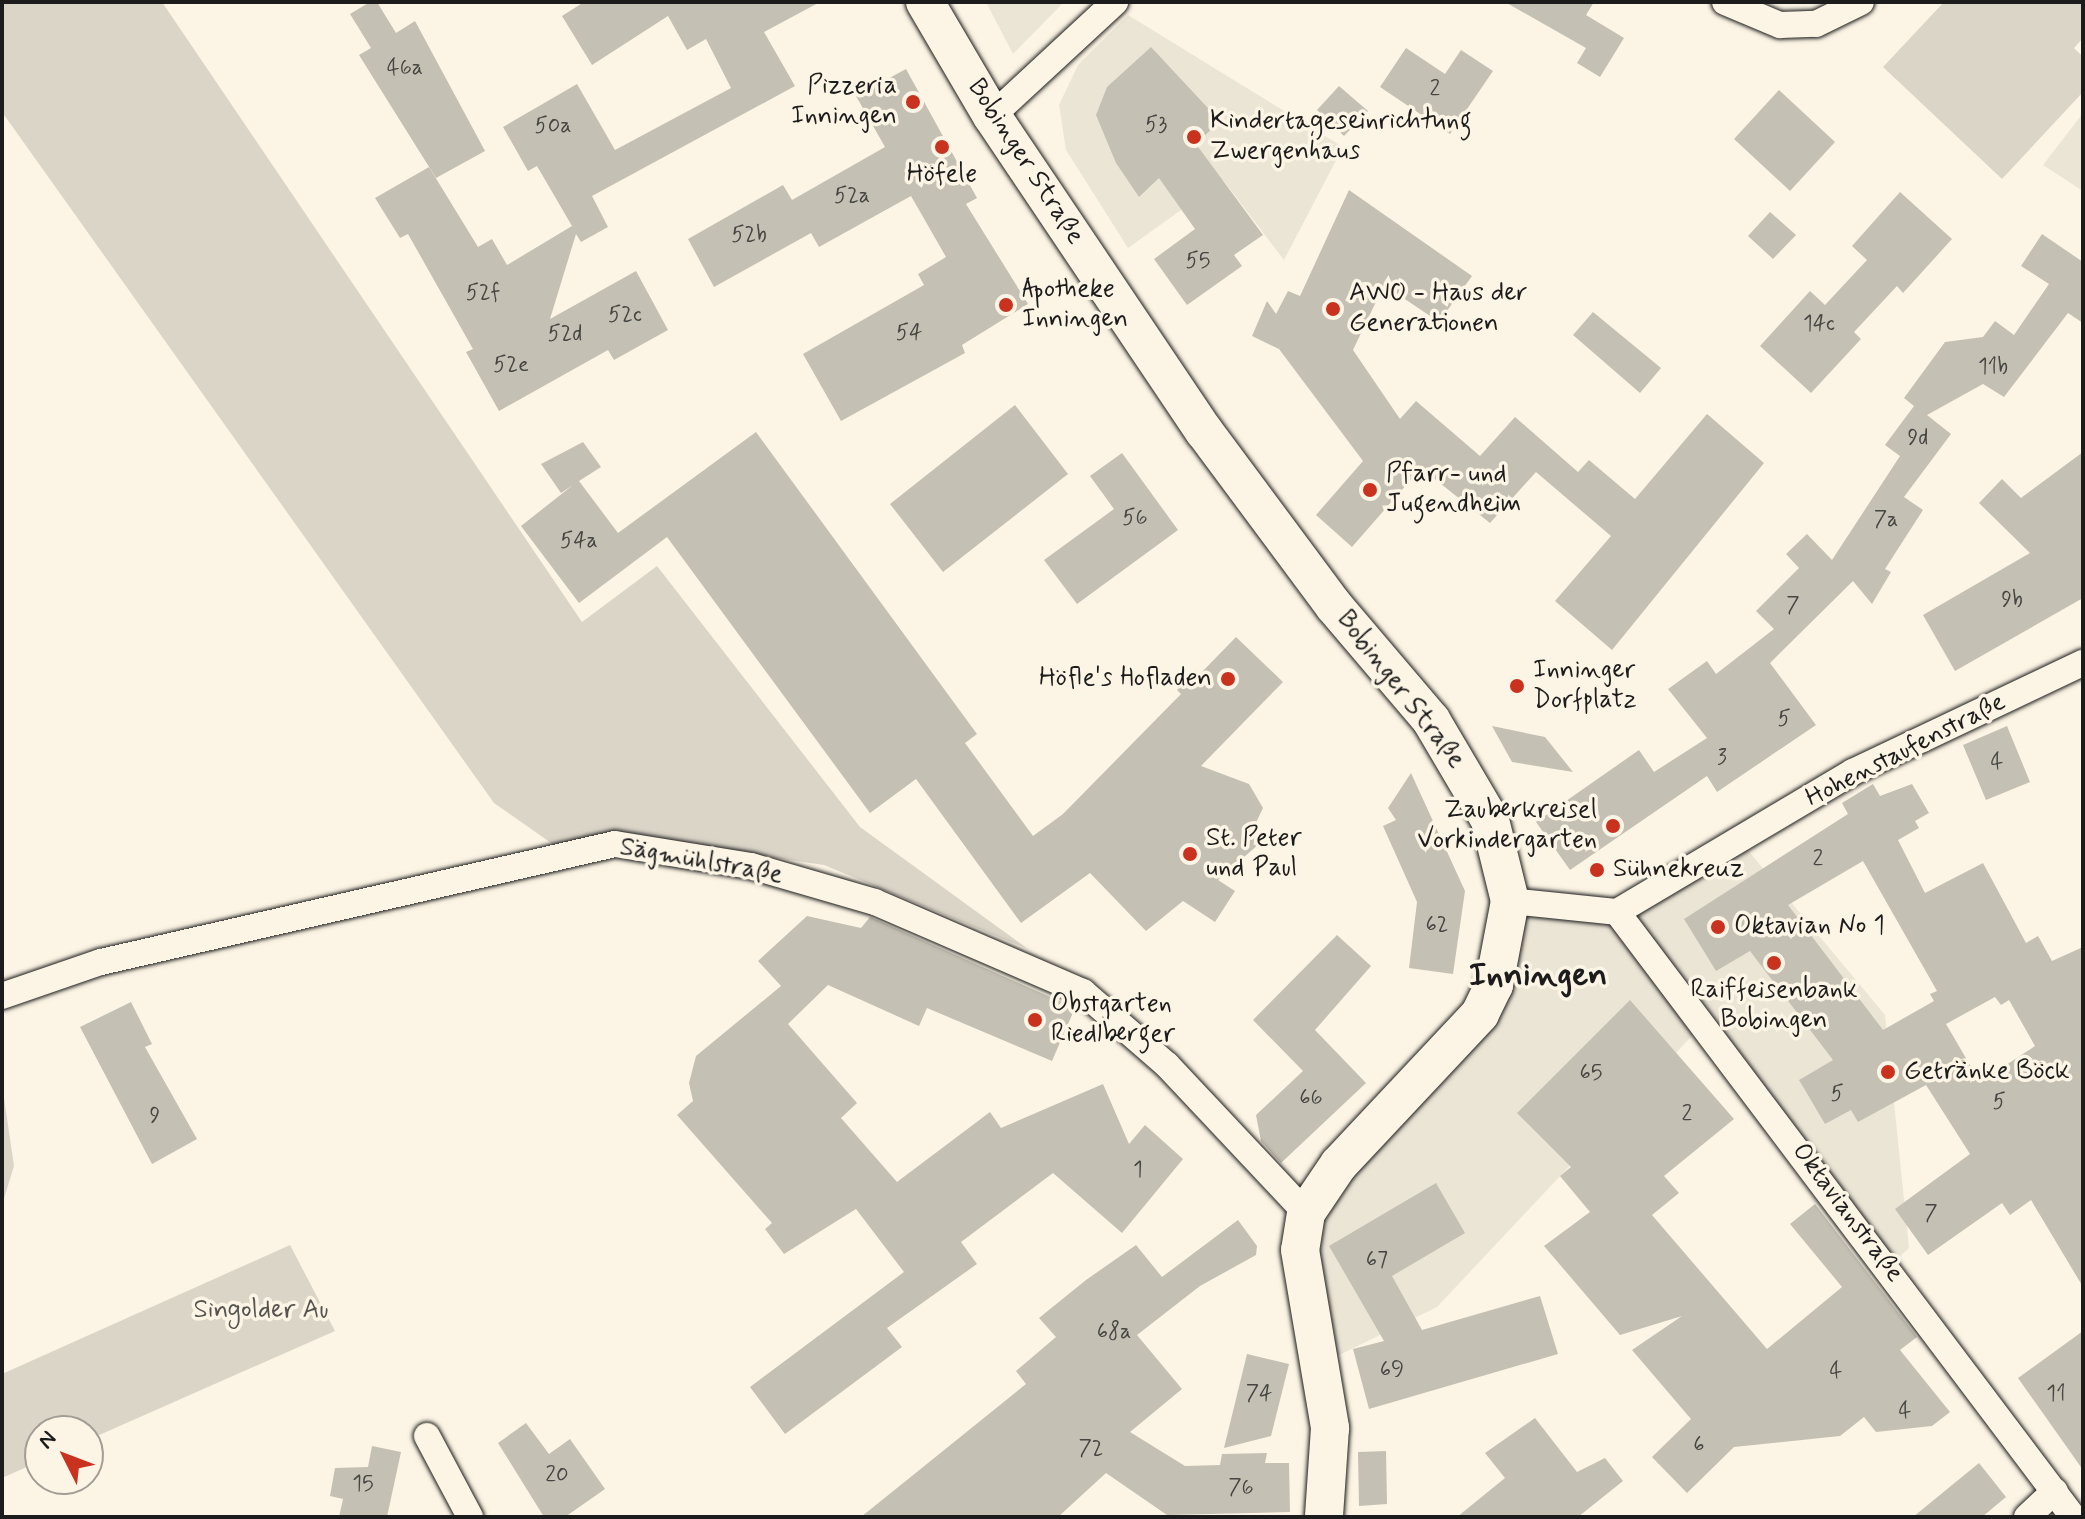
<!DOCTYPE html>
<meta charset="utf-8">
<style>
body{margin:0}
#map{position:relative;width:2085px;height:1519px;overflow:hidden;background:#fcf5e5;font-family:Mynerve,sans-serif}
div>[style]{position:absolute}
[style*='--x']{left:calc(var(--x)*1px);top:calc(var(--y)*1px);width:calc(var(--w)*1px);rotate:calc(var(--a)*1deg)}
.built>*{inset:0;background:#ebe5d6}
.green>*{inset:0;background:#dbd5c8}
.building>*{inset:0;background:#c4c0b3}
.roads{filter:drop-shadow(0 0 2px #1c1c1c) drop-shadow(0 0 2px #1c1c1c)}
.street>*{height:26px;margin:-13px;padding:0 13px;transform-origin:13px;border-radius:13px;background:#fcf5e5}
.secondary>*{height:38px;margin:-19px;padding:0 19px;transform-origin:19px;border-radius:19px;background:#fcf5e5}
.dots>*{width:22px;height:22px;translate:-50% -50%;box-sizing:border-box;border:4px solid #fcf5e5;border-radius:50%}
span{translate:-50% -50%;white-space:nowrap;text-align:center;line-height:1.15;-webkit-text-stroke:7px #fcf5e5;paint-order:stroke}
.number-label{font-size:22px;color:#464542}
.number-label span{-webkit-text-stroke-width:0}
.poi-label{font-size:26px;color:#1c1c1c}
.right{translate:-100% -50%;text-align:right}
.left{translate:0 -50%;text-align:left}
.street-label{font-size:26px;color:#1c1c1c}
.park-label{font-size:26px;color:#555450}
.district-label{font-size:34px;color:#1c1c1c;font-weight:700}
.frame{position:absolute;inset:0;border:4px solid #1c1c1c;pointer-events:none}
.north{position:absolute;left:24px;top:1415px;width:80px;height:80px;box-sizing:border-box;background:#fcf5e5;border:2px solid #a29e95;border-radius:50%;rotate:312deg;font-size:22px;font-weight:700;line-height:32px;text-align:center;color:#1c1c1c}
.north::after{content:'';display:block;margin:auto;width:28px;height:36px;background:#c8321e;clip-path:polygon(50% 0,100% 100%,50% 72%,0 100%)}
</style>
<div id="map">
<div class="built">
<div style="clip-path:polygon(986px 2px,1064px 2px,1013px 54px)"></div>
<div style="clip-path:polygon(1128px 15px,1343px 147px,1284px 260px,1223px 180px,1128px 248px,1066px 150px,1059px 105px,1078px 65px)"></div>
<div style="clip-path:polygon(2083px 113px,2083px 191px,2043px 165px)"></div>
<div style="clip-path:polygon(1741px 842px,1885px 1015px,1909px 1248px,1889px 1267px,1703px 1024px,1437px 1307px,1323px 1363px,1306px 1284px,1321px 1186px,1451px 1049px,1510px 901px,1617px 912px)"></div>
</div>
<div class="green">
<div style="clip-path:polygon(2px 2px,162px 2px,582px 622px,657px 566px,860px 827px,1028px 949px,824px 865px,626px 836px,554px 845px,494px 803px,2px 112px)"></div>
<div style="clip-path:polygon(1944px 2px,2083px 2px,2083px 38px,2074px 48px,2083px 57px,2083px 92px,2002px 179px,1883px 67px)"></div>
<div style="clip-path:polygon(2px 1084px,14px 1166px,2px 1205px)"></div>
<div style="clip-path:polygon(290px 1245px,335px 1331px,88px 1440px,88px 1431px,40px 1431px,40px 1461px,2px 1478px,2px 1374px)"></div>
</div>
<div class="building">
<div style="clip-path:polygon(370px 2px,377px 2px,396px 33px,415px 21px,485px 151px,436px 178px,359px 55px,371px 48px,350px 14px)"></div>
<div style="clip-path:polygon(584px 2px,820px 2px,764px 32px,795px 86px,592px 196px,608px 227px,581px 242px,576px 234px,550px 319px,636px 271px,668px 330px,614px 360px,608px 350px,499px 411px,466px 352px,473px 349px,408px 234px,400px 238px,375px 198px,429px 167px,478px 247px,492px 239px,507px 265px,572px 226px,537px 166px,528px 171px,503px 127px,577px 84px,615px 150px,731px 88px,706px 39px,687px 50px,668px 16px,592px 65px,562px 16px)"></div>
<div style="clip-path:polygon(1505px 2px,1594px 2px,1586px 15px,1624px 38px,1600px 77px,1577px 63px,1586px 48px)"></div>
<div style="clip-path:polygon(1151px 47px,1220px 121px,1196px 144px,1263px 235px,1234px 255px,1242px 266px,1187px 305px,1154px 259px,1195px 229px,1159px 178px,1139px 197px,1116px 163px,1096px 115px,1107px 87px)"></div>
<div style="clip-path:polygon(1406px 48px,1445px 74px,1461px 50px,1493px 71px,1450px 134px,1380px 87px)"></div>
<div style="clip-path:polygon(906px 69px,977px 198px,966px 204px,1028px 304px,962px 345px,965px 353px,841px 421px,803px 354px,924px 285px,918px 274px,946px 257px,911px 196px,819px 247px,811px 233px,714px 287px,688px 239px,783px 185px,792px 200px,885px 147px,856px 96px)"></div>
<div style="clip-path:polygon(1339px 86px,1368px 111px,1344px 136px,1317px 110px)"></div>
<div style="clip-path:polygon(1779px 90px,1835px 142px,1790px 191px,1734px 139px)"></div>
<div style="clip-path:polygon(1349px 190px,1472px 276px,1439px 322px,1384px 285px,1353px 350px,1400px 419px,1416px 401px,1480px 456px,1515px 417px,1578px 472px,1589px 460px,1635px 499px,1707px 414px,1764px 463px,1612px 650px,1555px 601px,1611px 536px,1536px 472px,1490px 523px,1421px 468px,1352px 547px,1316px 515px,1363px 461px,1279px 349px,1252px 336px,1267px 301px,1276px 314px,1288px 291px,1300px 296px)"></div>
<div style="clip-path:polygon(1900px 192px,1952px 239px,1903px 293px,1897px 286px,1854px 332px,1861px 339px,1811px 393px,1760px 346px,1810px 291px,1825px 305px,1867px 260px,1852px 246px)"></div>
<div style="clip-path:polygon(1770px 212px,1796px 235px,1773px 259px,1748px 236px)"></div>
<div style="clip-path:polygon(2042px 234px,2083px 262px,2083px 323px,2068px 313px,2004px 397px,1983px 384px,1927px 415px,1951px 434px,1904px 497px,1923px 510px,1885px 569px,1891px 572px,1872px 604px,1853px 581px,1770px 663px,1816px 725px,1717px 792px,1707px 776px,1570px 870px,1536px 822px,1639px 750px,1654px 772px,1707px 738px,1668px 689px,1707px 661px,1716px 674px,1774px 629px,1756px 611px,1799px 568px,1786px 554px,1807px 534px,1832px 560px,1900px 456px,1885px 445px,1914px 406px,1904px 398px,1945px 342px,1983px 337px,1995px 321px,2014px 335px,2049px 284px,2021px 266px)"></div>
<div style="clip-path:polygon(1593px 312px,1661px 368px,1640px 393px,1573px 335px)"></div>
<div style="clip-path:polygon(1015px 405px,1068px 474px,943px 572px,890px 504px)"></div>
<div style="clip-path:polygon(756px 432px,977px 734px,965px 743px,1033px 836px,1063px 814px,1181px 694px,1177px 690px,1196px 670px,1200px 674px,1236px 637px,1283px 682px,1201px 766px,1249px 784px,1263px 808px,1251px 833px,1260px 843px,1218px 880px,1235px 891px,1215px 922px,1183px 901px,1146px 931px,1090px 873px,1021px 923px,916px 779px,870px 813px,667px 537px,579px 603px,521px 526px,573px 485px,561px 493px,541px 464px,583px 442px,601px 467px,579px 481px,618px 533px)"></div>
<div style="clip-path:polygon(2083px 452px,2083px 598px,1955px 671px,1923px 615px,2030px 553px,1979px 503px,2002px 479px,2021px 498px)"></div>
<div style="clip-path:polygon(1122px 453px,1178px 530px,1077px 604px,1044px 560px,1114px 509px,1090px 476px)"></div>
<div style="clip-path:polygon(1492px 726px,1545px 737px,1573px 772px,1512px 762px)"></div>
<div style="clip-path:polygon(2007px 726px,2030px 782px,1986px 800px,1963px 745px)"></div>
<div style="clip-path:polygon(1411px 773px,1465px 891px,1453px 974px,1409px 968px,1417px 902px,1383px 826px,1396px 820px,1388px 808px)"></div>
<div style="clip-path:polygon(evenodd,1873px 784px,1880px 796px,1912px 784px,1929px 813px,1915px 821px,1919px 828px,1898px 840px,1925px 893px,1983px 863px,2026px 943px,2038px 936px,2052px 961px,2083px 947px,2083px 1287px,2031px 1200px,2010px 1215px,2002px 1203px,1928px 1255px,1895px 1209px,1970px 1154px,1926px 1085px,1858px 1122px,1851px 1110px,1825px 1124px,1799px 1080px,1833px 1060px,1750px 951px,1716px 971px,1684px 919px,1848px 814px,1842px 803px,1873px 784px,1863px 861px,1937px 991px,1930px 994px,1934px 1001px,1883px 1030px,1788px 905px,1863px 861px,1873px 784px,1995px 997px,2001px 1005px,2009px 1000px,2035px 1046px,1980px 1082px,1946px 1024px,1995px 997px)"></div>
<div style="clip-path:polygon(807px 916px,861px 928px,870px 917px,1075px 1008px,1052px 1061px,927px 1008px,919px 1026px,828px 985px,788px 1024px,857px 1103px,841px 1118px,897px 1182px,990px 1112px,1001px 1128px,1103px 1084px,1129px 1144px,1145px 1125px,1183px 1159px,1122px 1233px,1053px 1173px,961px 1242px,977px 1264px,887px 1328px,902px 1347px,785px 1434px,750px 1387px,904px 1272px,856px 1209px,784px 1254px,765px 1229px,772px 1223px,677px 1115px,693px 1101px,689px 1083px,696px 1056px,781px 986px,758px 961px)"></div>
<div style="clip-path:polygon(1337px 935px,1371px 966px,1315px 1030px,1366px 1083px,1281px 1163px,1261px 1141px,1256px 1115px,1303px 1071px,1253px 1020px)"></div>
<div style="clip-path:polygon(1630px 1000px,1734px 1119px,1664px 1176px,1679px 1193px,1652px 1215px,1767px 1349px,1842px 1287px,1790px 1224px,1815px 1204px,1917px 1337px,1900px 1350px,1950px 1412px,1932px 1426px,1876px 1432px,1864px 1417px,1840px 1436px,1734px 1447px,1687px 1493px,1652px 1457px,1691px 1419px,1632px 1350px,1682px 1316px,1620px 1335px,1544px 1246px,1590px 1212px,1560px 1176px,1571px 1167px,1517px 1113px)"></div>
<div style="clip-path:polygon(131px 1002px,152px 1044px,145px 1047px,197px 1139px,152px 1164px,80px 1027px)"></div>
<div style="clip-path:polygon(1436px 1183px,1465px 1233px,1392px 1276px,1422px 1330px,1540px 1296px,1558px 1354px,1369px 1409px,1353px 1349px,1384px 1341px,1329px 1246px)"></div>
<div style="clip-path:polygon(1238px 1220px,1257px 1246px,1256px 1255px,1200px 1286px,1137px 1335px,1182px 1389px,1130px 1432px,1185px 1466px,1220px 1465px,1222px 1454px,1267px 1453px,1265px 1463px,1289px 1463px,1290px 1512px,1167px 1515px,1106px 1473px,1058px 1517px,861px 1517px,1026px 1384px,1016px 1371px,1056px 1337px,1039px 1318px,1086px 1280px,1136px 1245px,1162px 1277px)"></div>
<div style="clip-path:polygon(2083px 1331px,2083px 1470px,2018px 1378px)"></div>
<div style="clip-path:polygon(1247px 1354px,1289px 1364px,1271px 1436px,1224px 1448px)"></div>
<div style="clip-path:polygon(1535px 1418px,1577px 1472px,1605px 1458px,1623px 1481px,1578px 1517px,1457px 1517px,1505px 1478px,1485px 1453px)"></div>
<div style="clip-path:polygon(526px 1423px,549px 1454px,570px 1439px,605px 1489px,565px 1517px,544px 1517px,498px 1443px)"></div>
<div style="clip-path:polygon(372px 1446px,401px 1452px,387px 1517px,339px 1517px,343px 1499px,330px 1496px,335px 1468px,368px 1467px)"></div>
<div style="clip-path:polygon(1386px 1451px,1387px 1504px,1359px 1506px,1358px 1452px)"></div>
<div style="clip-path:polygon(1979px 1463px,2006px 1497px,1982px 1517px,1913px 1517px)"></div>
</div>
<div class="roads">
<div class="street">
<div style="--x:1725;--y:2;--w:60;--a:22.7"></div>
<div style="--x:1780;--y:25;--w:36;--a:-2"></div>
<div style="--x:1816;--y:24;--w:50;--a:-26.1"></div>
<div style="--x:992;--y:116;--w:168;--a:-42.8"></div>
<div style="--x:1510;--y:901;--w:108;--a:5.9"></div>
<div style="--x:1617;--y:912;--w:274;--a:-30.7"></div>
<div style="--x:1853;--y:772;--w:255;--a:-25.4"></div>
<div style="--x:1617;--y:912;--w:758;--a:52.99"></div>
<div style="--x:2;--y:996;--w:105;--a:-19"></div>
<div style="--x:101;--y:962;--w:527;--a:-12.93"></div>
<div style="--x:615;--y:844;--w:138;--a:9.2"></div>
<div style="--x:751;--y:866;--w:129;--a:16.2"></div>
<div style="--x:875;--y:902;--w:227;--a:23.4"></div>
<div style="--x:1083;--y:992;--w:111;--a:41"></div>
<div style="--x:1167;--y:1065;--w:203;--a:46.8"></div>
<div style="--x:427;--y:1436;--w:92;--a:62"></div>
<div style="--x:2027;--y:1517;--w:38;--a:-43"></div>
</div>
<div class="secondary">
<div style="--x:925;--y:2;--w:132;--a:59.6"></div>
<div style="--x:992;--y:116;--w:380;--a:56.1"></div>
<div style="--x:1204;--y:431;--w:218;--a:53.4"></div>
<div style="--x:1334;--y:606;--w:150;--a:49.6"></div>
<div style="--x:1431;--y:720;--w:116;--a:59.5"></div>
<div style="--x:1490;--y:820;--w:83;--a:76.1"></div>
<div style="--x:1510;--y:901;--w:86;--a:100.8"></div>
<div style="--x:1494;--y:985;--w:32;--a:116"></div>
<div style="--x:1480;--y:1014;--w:206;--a:133.2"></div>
<div style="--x:1339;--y:1164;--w:59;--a:124"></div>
<div style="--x:1306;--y:1213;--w:37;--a:99"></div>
<div style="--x:1300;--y:1250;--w:181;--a:80.4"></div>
<div style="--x:1330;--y:1428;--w:89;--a:93.9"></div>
</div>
</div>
<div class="dots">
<div style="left:913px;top:102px;background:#c8321e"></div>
<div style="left:1194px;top:137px;background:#c8321e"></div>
<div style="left:942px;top:147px;background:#c8321e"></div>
<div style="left:1006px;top:305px;background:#c8321e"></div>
<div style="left:1333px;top:309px;background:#c8321e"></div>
<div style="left:1370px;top:490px;background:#c8321e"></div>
<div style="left:1228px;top:679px;background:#c8321e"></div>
<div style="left:1517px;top:686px;background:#c8321e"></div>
<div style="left:1613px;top:826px;background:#c8321e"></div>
<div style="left:1190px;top:854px;background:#c8321e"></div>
<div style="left:1597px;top:870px;background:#c8321e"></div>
<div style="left:1718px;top:927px;background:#c8321e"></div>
<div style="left:1774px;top:963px;background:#c8321e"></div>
<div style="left:1035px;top:1020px;background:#c8321e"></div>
<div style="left:1888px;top:1072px;background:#c8321e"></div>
</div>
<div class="number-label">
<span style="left:405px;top:69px">46a</span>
<span style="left:1435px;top:90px">2</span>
<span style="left:1156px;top:126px">53</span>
<span style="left:553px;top:127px">50a</span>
<span style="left:852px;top:197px">52a</span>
<span style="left:749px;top:236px">52b</span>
<span style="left:1198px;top:262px">55</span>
<span style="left:483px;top:294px">52f</span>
<span style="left:625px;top:316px">52c</span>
<span style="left:1819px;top:325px">14c</span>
<span style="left:909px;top:334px">54</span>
<span style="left:565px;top:335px">52d</span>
<span style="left:511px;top:366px">52e</span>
<span style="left:1993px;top:368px">11b</span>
<span style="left:1918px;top:439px">9d</span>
<span style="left:1135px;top:519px">56</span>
<span style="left:1886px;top:521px">7a</span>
<span style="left:579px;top:542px">54a</span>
<span style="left:2012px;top:601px">9b</span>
<span style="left:1793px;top:607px">7</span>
<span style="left:1784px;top:720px">5</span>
<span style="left:1722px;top:759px">3</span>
<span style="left:1997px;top:763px">4</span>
<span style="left:1818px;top:860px">2</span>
<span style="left:1437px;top:926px">62</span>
<span style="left:1591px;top:1074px">65</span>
<span style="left:1837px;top:1095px">5</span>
<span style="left:1311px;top:1099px">66</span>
<span style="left:1999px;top:1103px">5</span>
<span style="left:1687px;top:1115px">2</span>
<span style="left:155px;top:1117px">9</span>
<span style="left:1138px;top:1171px">1</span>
<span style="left:1931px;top:1215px">7</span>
<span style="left:1377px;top:1261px">67</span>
<span style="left:1114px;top:1333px">68a</span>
<span style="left:1392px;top:1371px">69</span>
<span style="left:1836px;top:1372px">4</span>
<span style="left:1259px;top:1395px">74</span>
<span style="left:2056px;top:1395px">11</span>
<span style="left:1905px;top:1412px">4</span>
<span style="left:1699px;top:1446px">6</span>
<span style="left:1091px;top:1450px">72</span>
<span style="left:557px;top:1476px">20</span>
<span style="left:363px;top:1485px">15</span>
<span style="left:1241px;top:1489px">76</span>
</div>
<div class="poi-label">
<span class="right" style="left:897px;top:102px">Pizzeria<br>Inningen</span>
<span class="left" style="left:1210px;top:137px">Kindertageseinrichtung<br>Zwergenhaus</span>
<span style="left:942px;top:175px">Höfele</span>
<span class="left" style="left:1022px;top:305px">Apotheke<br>Inningen</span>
<span class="left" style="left:1349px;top:309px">AWO - Haus der<br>Generationen</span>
<span class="left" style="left:1386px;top:490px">Pfarr- und<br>Jugendheim</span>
<span class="left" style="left:1533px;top:686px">Inninger<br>Dorfplatz</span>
<span class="right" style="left:1212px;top:679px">Höfle's Hofladen</span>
<span class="right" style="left:1597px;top:826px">Zauberkreisel<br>Vorkindergarten</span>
<span class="left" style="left:1206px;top:854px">St. Peter<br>und Paul</span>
<span class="left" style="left:1613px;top:870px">Sühnekreuz</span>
<span class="left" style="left:1734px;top:927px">Oktavian No 1</span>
<span style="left:1774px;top:1006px">Raiffeisenbank<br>Bobingen</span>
<span class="left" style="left:1051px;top:1020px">Obstgarten<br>Riedlberger</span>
<span class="left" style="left:1904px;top:1072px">Getränke Böck</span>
</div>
<div class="street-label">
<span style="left:1025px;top:162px;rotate:57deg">Bobinger Straße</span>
<span style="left:1400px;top:690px;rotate:52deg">Bobinger Straße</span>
<span style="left:1906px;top:751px;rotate:-27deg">Hohenstaufenstraße</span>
<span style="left:701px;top:862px;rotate:10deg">Sägmühlstraße</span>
<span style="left:1847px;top:1213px;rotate:53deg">Oktavianstraße</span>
</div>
<div class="park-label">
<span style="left:261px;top:1311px">Singolder Au</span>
</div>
<div class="district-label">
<span style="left:1538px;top:976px">Inningen</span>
</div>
<div class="frame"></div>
<div class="north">N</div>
</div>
